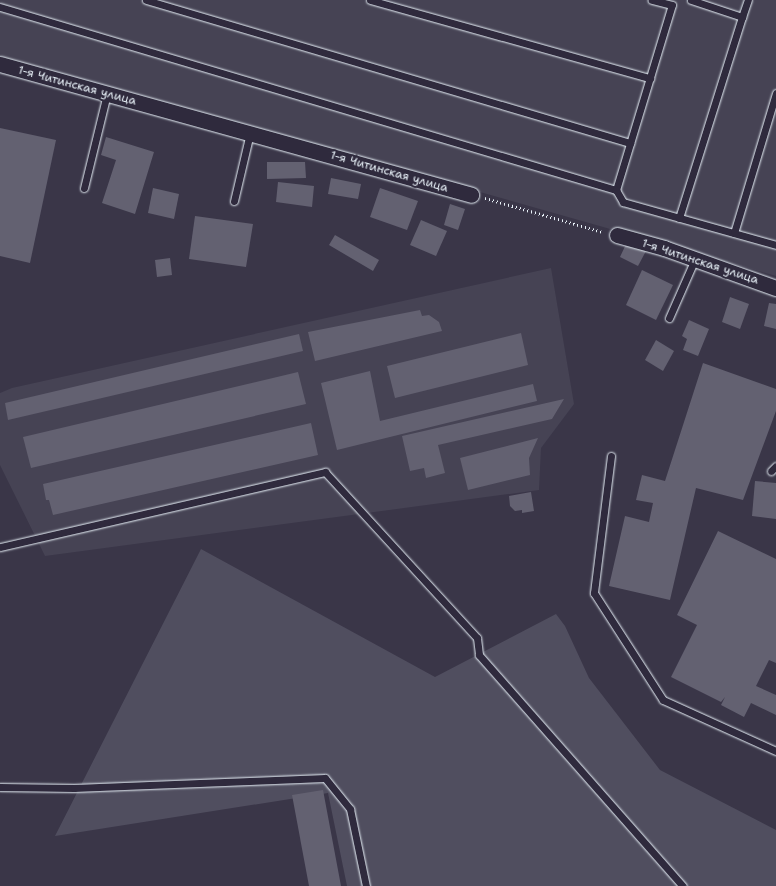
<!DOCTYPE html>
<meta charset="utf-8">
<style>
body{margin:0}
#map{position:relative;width:776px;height:886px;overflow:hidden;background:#3a3648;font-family:"Shantell Sans",sans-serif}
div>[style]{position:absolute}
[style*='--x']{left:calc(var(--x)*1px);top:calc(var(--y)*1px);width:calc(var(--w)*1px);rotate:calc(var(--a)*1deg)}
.built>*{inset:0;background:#464354}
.green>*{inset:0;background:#504e5f}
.building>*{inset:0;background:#636171}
.path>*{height:2.5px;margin-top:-1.25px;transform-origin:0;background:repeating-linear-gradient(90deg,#e8f1f8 0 1px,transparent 0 4px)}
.roads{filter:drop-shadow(0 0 1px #e8f1f8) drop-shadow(0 0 1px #e8f1f8)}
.service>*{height:7px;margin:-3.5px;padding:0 3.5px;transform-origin:3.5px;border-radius:3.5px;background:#2f2a3d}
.minor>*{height:15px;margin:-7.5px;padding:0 7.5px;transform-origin:7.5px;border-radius:7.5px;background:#2f2a3d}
span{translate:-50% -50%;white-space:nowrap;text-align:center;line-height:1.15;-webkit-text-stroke:4px #2f2a3d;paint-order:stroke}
.street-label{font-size:12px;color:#e8f1f8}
</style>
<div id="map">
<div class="built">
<div style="clip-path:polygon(0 0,776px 0,776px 276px,0 56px)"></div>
<div style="clip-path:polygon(551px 268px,574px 404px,541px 448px,539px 490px,45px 556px,0 465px,0 393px,12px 388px)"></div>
</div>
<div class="green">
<div style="clip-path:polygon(201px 549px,435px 677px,556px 614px,565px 626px,589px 678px,660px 770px,776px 830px,776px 886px,347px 886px,328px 793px,55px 836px)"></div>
</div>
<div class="building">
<div style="clip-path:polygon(0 128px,56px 140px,30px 263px,0 256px)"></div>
<div style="clip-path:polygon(106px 137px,154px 152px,135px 214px,102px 203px,116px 160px,101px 155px)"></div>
<div style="clip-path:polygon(267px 162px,305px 162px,306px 178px,267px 179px)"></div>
<div style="clip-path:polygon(331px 178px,361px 184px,358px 199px,328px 194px)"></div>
<div style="clip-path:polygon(278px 182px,314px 186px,312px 207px,276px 202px)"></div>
<div style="clip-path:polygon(153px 188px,179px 194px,174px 219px,148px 213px)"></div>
<div style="clip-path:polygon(380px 188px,418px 201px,407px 230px,370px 217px)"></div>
<div style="clip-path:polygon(450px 204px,465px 209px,458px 230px,444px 225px)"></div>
<div style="clip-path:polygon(195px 216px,253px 224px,246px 267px,189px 259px)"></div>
<div style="clip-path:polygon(421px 220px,447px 231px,436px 256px,410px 245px)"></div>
<div style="clip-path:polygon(335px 235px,379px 260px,373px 271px,329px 245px)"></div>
<div style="clip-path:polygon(627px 242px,646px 251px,638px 266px,620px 257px)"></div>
<div style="clip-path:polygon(170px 258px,172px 275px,157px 277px,155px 260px)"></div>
<div style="clip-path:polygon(642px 270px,673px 285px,656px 320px,626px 305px)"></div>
<div style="clip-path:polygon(730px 297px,749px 304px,740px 329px,722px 322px)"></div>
<div style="clip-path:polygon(769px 303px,776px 304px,776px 329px,764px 326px)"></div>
<div style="clip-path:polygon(420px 310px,422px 316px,429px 315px,439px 322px,442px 331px,315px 361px,308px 332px)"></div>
<div style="clip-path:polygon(689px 320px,709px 329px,698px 356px,683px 350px,687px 339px,682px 336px)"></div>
<div style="clip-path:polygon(521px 333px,528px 365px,395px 398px,387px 366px)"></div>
<div style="clip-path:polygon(299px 334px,303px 351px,8px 420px,5px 403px)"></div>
<div style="clip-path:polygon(656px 340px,674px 351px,663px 371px,645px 360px)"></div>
<div style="clip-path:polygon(703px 363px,776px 389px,776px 411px,743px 500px,696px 488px,670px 600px,609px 586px,625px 516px,649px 522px,653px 503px,636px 500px,642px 475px,665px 481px)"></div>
<div style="clip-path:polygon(370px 371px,380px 421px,533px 384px,537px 401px,337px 450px,321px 383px)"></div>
<div style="clip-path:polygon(298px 372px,306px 404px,31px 468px,23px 437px)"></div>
<div style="clip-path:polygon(564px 399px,552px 419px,438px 445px,445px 473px,426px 478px,424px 468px,410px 471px,402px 436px)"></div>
<div style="clip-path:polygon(311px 423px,318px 455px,53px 515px,49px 500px,46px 500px,43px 484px)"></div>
<div style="clip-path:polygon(538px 438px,529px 458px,530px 475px,468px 490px,460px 458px)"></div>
<div style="clip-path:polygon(755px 481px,776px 483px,776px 519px,752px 516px)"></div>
<div style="clip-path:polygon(531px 492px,534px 511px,522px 513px,522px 510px,515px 511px,510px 506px,509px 496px)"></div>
<div style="clip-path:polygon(718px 531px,776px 559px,776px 663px,769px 660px,756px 686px,776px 695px,776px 715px,751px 703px,744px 717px,721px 705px,725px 697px,721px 702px,671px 677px,697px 625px,677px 615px)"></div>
<div style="clip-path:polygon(323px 790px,341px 886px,309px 886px,292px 795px)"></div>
</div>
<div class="path">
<div style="--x:485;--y:198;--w:123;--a:16.1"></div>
</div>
<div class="roads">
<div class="service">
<div style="--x:146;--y:0;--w:505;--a:16.46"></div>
<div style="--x:370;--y:0;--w:291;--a:15.6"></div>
<div style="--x:691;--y:0;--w:54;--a:18.4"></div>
<div style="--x:742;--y:17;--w:18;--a:-71"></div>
<div style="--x:0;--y:7;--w:643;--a:16.55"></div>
<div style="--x:616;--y:190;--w:193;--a:-73.2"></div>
<div style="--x:672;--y:5;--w:21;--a:-166"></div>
<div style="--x:84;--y:188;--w:97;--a:-76.3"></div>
<div style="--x:616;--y:190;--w:14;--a:60"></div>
<div style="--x:623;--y:202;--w:159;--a:15.7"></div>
<div style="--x:234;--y:201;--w:70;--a:-76.8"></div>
<div style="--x:679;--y:218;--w:211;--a:-72.6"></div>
<div style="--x:734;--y:233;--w:146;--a:-73.3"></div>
<div style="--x:669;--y:318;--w:64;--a:-66.2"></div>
<div style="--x:611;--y:456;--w:138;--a:97.1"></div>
<div style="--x:594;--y:593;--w:127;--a:57.2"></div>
<div style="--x:663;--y:700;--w:124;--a:24.3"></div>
<div style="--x:771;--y:471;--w:7;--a:-45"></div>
<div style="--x:0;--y:547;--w:334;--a:-13"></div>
<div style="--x:325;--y:472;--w:225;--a:47.5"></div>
<div style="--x:477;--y:638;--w:17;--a:83"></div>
<div style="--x:479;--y:655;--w:308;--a:48.6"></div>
<div style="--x:0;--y:787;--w:74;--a:0.8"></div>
<div style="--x:74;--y:788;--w:251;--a:-2.3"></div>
<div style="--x:325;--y:778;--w:40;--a:51"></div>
<div style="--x:350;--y:809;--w:79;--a:78.3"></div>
</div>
<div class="minor">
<div style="--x:0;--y:64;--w:489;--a:15.5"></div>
<div style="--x:617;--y:235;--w:49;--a:15.5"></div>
<div style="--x:664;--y:248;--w:119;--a:19.7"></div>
</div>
</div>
<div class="street-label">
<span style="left:77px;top:86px;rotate:15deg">1-я Читинская улица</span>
<span style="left:389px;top:172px;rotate:16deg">1-я Читинская улица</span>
<span style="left:700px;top:262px;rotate:18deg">1-я Читинская улица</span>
</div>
</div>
